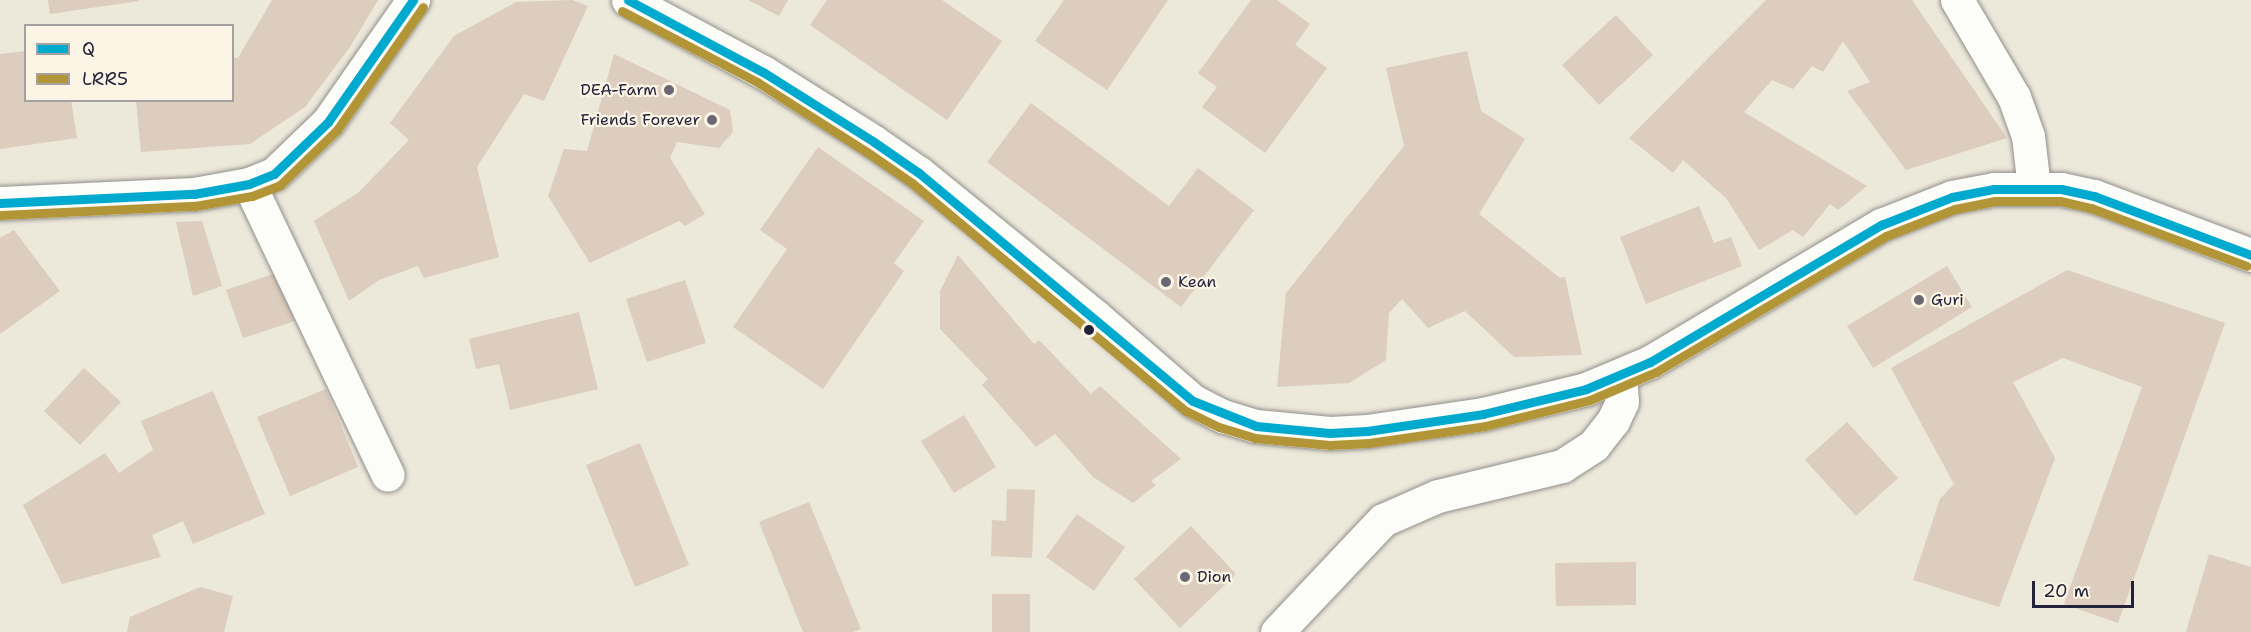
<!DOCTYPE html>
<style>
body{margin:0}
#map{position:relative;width:2251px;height:632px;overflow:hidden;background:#ece8da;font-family:"Shantell Sans",sans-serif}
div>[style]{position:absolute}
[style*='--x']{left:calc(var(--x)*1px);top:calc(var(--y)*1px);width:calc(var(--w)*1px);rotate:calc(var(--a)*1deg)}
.building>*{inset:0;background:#dccdbe}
.roads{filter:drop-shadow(0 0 2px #918f8c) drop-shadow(0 0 2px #918f8c)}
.street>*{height:33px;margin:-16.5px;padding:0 16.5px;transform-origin:16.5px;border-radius:16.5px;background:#fcfcf9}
.secondary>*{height:33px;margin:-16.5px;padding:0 16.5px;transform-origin:16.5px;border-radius:16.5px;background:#fcfcf9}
.bus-1>*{height:9px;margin:-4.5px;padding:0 4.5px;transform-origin:4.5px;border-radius:4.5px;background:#00a9ce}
.bus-2>*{height:9px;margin:-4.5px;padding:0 4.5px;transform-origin:4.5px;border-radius:4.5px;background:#b29536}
.dots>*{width:16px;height:16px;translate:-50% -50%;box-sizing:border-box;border:3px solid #fcf5e5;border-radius:50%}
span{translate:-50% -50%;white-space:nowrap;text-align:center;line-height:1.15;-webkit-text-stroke:4.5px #fcf5e5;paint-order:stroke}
.poi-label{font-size:16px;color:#22223b}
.right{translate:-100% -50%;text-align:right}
.left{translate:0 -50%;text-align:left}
.legend{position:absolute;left:24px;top:24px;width:210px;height:78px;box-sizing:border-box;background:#fcf5e5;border:2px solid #a5a1a1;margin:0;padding:8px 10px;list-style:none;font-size:18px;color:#22223b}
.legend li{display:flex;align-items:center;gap:12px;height:30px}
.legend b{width:30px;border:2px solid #a5a1a1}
.scale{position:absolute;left:2032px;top:581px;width:102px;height:27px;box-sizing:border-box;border:3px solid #22223b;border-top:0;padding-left:8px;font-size:18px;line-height:21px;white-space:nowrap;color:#22223b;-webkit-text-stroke:4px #fcf5e5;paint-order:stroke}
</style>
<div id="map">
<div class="building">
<div style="clip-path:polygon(48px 0,139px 0,139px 1px,50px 14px)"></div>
<div style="clip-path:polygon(272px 0,378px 0,350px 47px,305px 107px,250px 144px,141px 152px,136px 100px,232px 100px,232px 58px,238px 58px)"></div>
<div style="clip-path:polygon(572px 0,588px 6px,544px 101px,524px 94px,477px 167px,499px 257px,424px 278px,418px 266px,379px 280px,349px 301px,314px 221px,359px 192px,409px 140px,390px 123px,454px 36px,516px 2px)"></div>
<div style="clip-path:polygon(748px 0,788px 0,779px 16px)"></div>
<div style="clip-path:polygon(827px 0,942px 0,1002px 41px,947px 120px,810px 25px)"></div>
<div style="clip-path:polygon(1064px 0,1168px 0,1107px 90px,1035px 41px)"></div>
<div style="clip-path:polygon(1251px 0,1277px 0,1310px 24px,1295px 45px,1327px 68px,1265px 153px,1202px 107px,1217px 87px,1198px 73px)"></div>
<div style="clip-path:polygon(1766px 0,1912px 0,2007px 138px,1906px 170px,1847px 91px,1870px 82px,1843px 41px,1823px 72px,1812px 66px,1793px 89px,1772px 80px,1744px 112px,1867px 186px,1838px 210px,1830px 204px,1803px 237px,1793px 230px,1759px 250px,1726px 198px,1683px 160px,1673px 173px,1629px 138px)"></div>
<div style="clip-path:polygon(1616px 15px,1653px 55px,1599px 105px,1562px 65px)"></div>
<div style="clip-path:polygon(26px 51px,26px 100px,71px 100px,77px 138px,0 149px,0 54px)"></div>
<div style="clip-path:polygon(1467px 51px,1481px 111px,1525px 139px,1479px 214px,1560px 278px,1565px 277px,1582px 355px,1514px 357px,1465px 311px,1428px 328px,1402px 299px,1389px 313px,1386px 360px,1349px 383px,1277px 387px,1286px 293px,1404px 146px,1386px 68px)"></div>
<div style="clip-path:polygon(614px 54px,730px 110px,733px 132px,719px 148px,677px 142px,670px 158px,705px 214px,685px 226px,679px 221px,590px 263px,548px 196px,564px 149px,587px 151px)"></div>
<div style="clip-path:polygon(1031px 103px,1169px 206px,1198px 168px,1254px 210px,1181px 307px,987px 162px)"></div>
<div style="clip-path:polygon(818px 147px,924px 221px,894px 263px,904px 271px,823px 389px,733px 327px,787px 249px,760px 230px)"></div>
<div style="clip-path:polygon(1699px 206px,1714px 243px,1731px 237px,1742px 266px,1646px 304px,1620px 237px)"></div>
<div style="clip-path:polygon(202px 221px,222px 286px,193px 296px,176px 222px)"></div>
<div style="clip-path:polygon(14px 230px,60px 291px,0 334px,0 238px)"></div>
<div style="clip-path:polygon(958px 255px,1034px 344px,1039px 340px,1091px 394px,1100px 386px,1181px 459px,1151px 481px,1156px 485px,1133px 503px,1093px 477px,1055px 434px,1036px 447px,982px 385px,988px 379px,940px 329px,940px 291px)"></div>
<div style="clip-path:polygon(1947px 266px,1972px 307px,1873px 368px,1847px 326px)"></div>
<div style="clip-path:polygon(2067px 270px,2225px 323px,2118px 623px,2064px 604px,2142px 387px,2063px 358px,2013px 382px,2055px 458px,1999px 607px,1913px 580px,1940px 499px,1954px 484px,1891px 368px)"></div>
<div style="clip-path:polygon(279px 272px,295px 321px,243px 338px,226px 290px)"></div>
<div style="clip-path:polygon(685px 280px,706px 343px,647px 362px,626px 299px)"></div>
<div style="clip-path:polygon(579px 312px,598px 389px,510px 410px,499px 364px,476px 369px,469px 339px)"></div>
<div style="clip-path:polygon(84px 368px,121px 402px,80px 445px,44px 411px)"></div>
<div style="clip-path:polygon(326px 389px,358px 467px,290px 496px,257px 417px)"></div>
<div style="clip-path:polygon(213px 391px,265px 514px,193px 544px,183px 521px,152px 535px,161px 557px,62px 584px,23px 505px,105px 453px,119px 473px,153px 450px,141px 421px)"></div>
<div style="clip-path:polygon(964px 415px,996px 467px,954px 493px,921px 441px)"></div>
<div style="clip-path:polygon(1847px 422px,1898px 478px,1856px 516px,1805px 460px)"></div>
<div style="clip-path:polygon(640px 443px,689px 565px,635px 587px,586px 465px)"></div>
<div style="clip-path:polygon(1007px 489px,1035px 490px,1032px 558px,991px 556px,992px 520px,1006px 521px)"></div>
<div style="clip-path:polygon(809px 502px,861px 629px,853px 632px,803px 632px,759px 522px)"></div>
<div style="clip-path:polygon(1077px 514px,1125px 547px,1094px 591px,1046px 557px)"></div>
<div style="clip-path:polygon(1191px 526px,1236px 574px,1180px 628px,1134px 579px)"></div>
<div style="clip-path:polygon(2209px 554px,2251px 567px,2251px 632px,2186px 632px)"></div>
<div style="clip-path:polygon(1636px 562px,1636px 605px,1556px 606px,1555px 563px)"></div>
<div style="clip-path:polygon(200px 587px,233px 596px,224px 632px,127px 632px,130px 617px)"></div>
<div style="clip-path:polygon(992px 594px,1030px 594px,1030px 632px,992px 632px)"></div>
</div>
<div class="roads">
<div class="street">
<div style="--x:1957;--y:0;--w:113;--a:59.6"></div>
<div style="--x:2014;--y:97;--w:41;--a:70.3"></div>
<div style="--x:2028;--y:136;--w:52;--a:83.4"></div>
<div style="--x:249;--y:184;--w:322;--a:64.5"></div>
<div style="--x:1277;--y:632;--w:154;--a:-46.6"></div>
<div style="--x:1383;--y:520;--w:60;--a:-23.6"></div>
<div style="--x:1438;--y:496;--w:128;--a:-13.6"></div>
<div style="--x:1562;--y:466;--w:38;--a:-33"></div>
<div style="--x:1594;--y:445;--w:31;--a:-52"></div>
<div style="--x:1613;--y:421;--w:21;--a:-65"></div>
<div style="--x:1622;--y:402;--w:26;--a:-94"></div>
</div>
<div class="secondary">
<div style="--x:628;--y:0;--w:153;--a:28.1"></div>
<div style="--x:763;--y:72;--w:131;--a:32.2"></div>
<div style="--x:874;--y:142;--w:55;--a:34.6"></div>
<div style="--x:919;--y:173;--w:227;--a:39.1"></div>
<div style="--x:1095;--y:316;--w:130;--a:40.9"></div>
<div style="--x:1193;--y:401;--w:34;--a:27"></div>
<div style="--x:1223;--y:416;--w:34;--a:17"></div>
<div style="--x:1256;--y:426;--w:74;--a:5.4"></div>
<div style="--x:1330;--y:433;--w:37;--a:-3"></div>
<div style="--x:1367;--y:431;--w:117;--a:-8.3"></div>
<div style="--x:1483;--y:414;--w:106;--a:-13.6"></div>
<div style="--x:1586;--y:389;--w:69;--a:-22.9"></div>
<div style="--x:1650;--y:362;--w:269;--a:-30.7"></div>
<div style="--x:1881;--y:225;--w:76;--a:-21.5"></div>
<div style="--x:1952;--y:197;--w:43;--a:-10.8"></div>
<div style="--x:1994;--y:189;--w:67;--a:0"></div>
<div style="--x:2061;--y:189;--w:34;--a:12"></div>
<div style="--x:2094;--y:196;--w:168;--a:20.6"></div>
<div style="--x:0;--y:203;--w:194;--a:-2.7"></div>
<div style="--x:194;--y:194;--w:56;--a:-10.3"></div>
<div style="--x:249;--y:184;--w:27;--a:-22"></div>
<div style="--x:274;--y:174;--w:75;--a:-43.9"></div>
<div style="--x:328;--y:122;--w:149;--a:-55.1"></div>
</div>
</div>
<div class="bus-1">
<div style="--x:628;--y:0;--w:153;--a:28.1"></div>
<div style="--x:763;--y:72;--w:131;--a:32.2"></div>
<div style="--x:874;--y:142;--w:55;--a:34.6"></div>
<div style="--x:919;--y:173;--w:356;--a:39.8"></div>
<div style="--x:1193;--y:401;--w:68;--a:21.6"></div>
<div style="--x:1256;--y:426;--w:74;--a:5.4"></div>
<div style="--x:1330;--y:433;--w:37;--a:-3"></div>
<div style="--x:1367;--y:431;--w:117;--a:-8.3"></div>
<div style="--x:1483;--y:414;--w:106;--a:-13.6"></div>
<div style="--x:1586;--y:389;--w:69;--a:-22.9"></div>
<div style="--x:1650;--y:362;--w:269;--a:-30.7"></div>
<div style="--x:1881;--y:225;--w:76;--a:-21.5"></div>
<div style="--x:1952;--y:197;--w:43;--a:-10.8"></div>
<div style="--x:1994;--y:189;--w:67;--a:0"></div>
<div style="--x:2061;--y:189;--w:34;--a:12"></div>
<div style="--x:2094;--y:196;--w:168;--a:20.6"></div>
<div style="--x:0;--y:203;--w:194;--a:-2.7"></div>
<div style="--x:194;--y:194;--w:56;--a:-10.3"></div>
<div style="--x:249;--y:184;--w:27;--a:-22"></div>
<div style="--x:274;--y:174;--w:75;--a:-43.9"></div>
<div style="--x:328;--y:122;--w:149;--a:-55.1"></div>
</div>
<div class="bus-2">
<div style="--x:622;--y:11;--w:153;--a:27.7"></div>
<div style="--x:757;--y:82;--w:130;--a:32.5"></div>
<div style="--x:867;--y:152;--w:55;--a:34.6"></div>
<div style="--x:912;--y:183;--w:356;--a:39.8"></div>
<div style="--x:1186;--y:411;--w:37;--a:26"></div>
<div style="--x:1219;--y:427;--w:37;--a:17"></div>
<div style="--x:1254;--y:438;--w:76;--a:5.3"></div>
<div style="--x:1330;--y:445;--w:39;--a:-3"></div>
<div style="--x:1369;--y:443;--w:117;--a:-8.3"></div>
<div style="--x:1485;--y:426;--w:108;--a:-13.9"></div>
<div style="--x:1590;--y:400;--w:72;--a:-23"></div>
<div style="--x:1656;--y:372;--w:267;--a:-30.6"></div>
<div style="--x:1886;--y:236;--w:74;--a:-21.4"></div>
<div style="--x:1955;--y:209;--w:41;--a:-11.3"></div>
<div style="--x:1995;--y:201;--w:65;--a:0"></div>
<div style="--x:2060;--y:201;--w:32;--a:13"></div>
<div style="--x:2091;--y:208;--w:166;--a:20.4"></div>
<div style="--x:1;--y:215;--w:194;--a:-2.7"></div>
<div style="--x:195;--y:206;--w:58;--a:-10"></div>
<div style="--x:252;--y:196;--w:30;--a:-21"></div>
<div style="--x:280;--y:185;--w:79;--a:-44"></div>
<div style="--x:337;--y:130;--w:150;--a:-55"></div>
</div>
<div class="dots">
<div style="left:669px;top:90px;background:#696773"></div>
<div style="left:712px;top:120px;background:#696773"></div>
<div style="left:1166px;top:282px;background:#696773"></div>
<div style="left:1919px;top:300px;background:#696773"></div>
<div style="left:1089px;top:330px;background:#22223b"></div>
<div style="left:1185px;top:577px;background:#696773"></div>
</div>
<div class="poi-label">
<span class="right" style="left:657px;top:90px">DEA-Farm</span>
<span class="right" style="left:700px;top:120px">Friends Forever</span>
<span class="left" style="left:1178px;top:282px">Kean</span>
<span class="left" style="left:1931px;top:300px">Guri</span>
<span class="left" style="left:1197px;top:577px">Dion</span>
</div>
<ul class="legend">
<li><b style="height:8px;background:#00a9ce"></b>Q</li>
<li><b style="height:8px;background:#b29536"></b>LRR5</li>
</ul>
<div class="scale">20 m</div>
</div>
